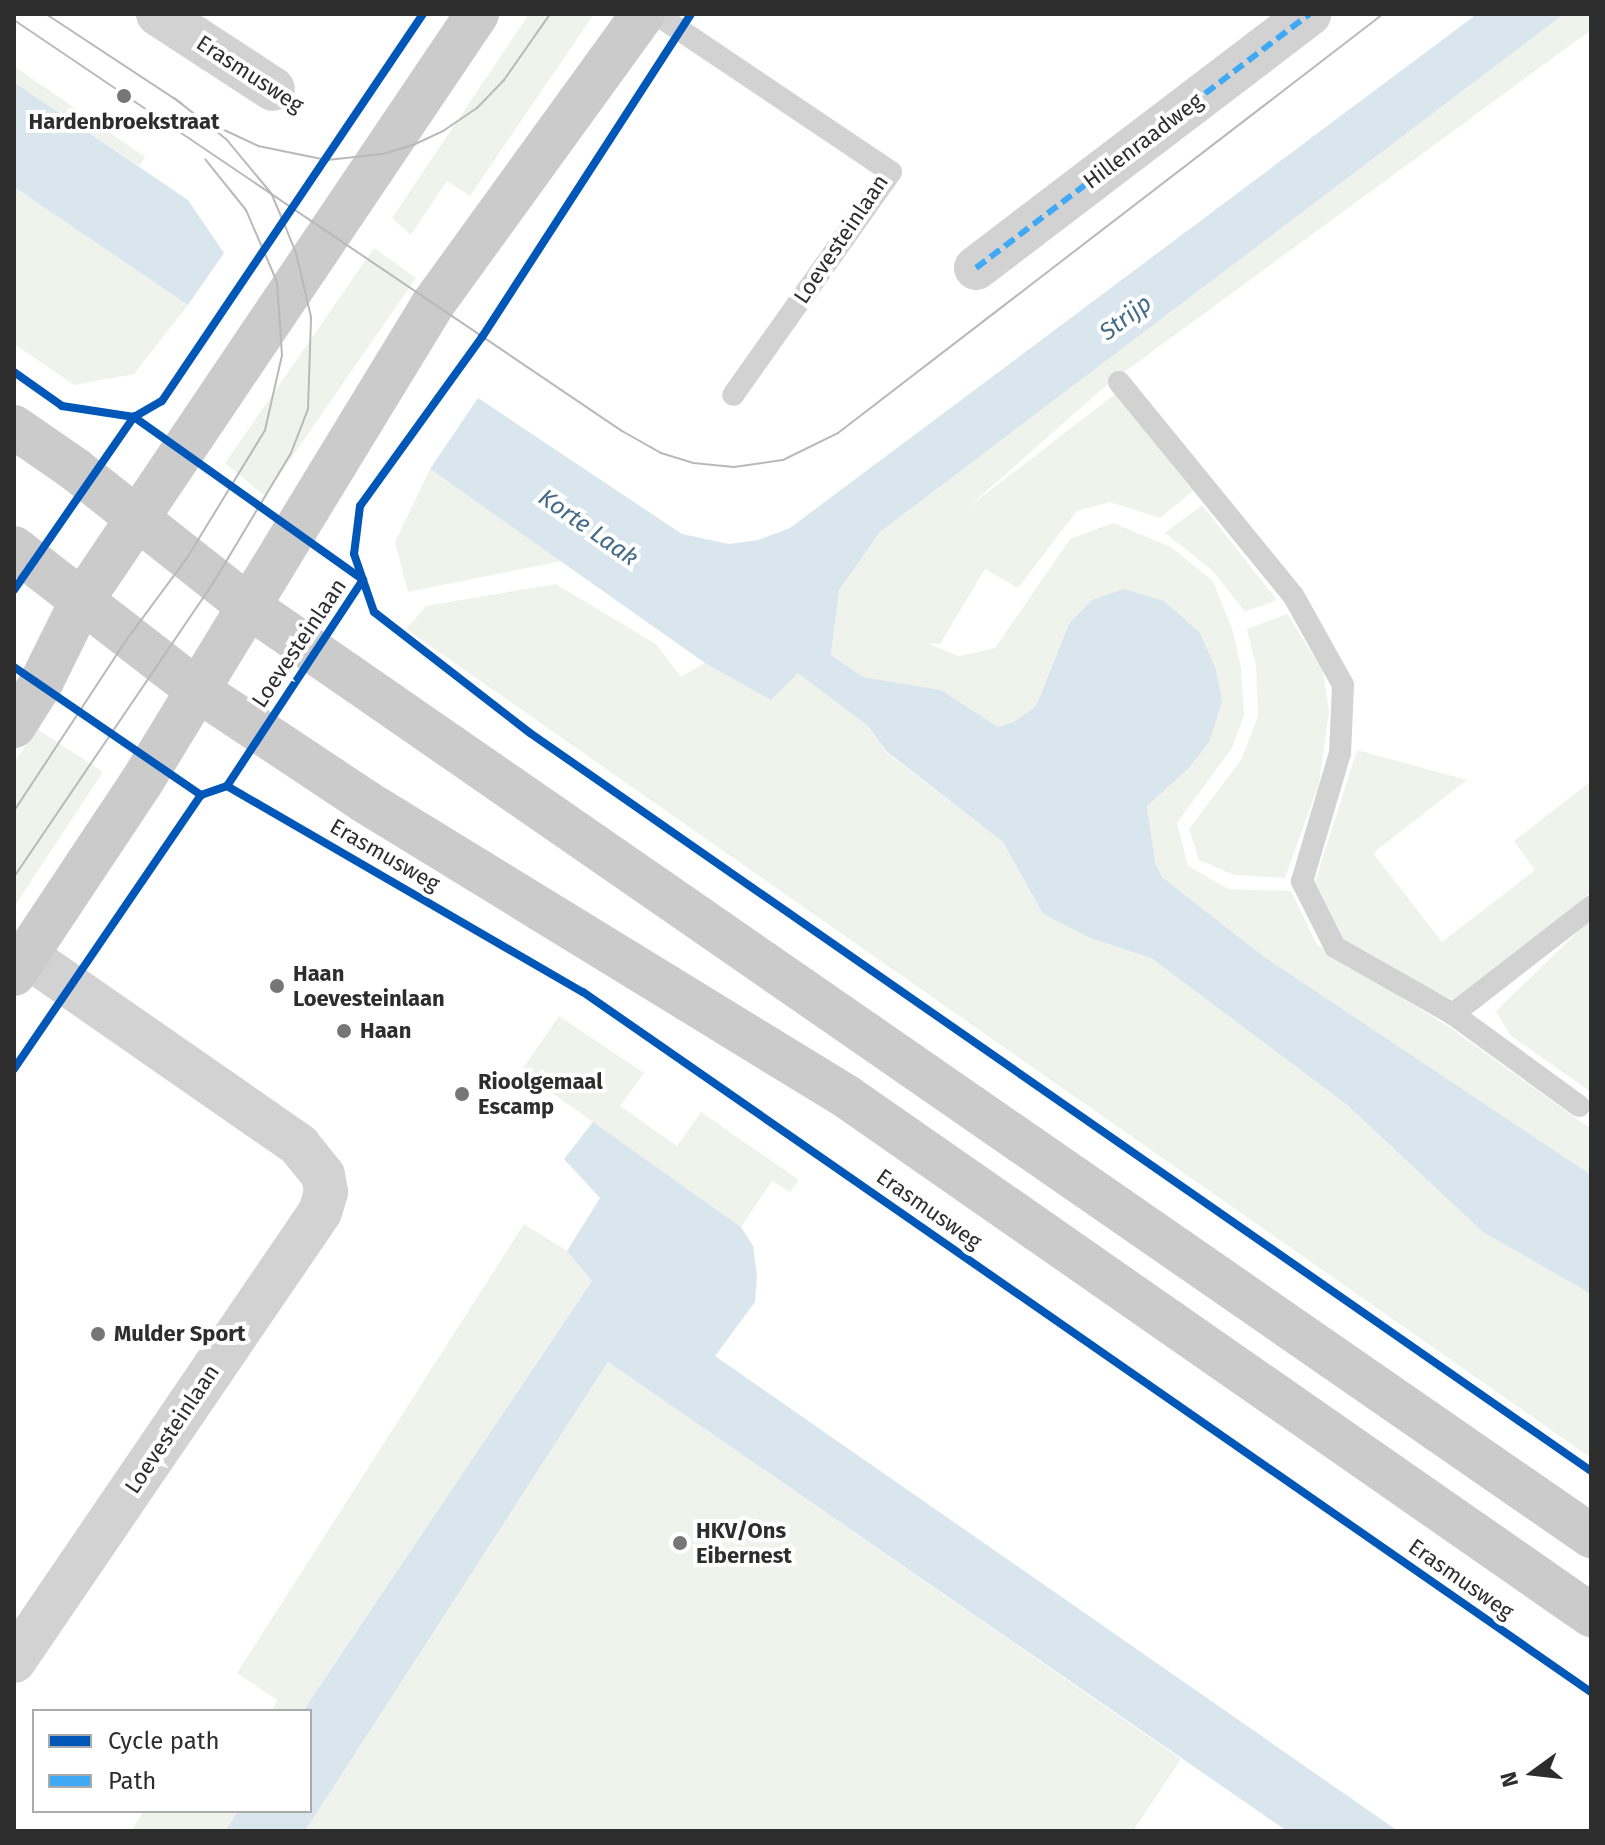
<!DOCTYPE html>
<style>
body{margin:0}
#map{position:relative;width:1605px;height:1845px;overflow:hidden;background:#fff;font-family:"Fira Sans",sans-serif}
div>[style]{position:absolute}
[style*='--x']{left:calc(var(--x)*1px);top:calc(var(--y)*1px);width:calc(var(--w)*1px);rotate:calc(var(--a)*1deg)}
.green>*{inset:0;background:#f0f3ec}
.water>*{inset:0;background:#dae6ee}
.lane>*{height:22px;margin:-11px;padding:0 11px;transform-origin:11px;border-radius:11px;background:#d2d2d2}
.street>*{height:44px;margin:-22px;padding:0 22px;transform-origin:22px;border-radius:22px;background:#d2d2d2}
.secondary>*{height:44px;margin:-22px;padding:0 22px;transform-origin:22px;border-radius:22px;background:#cbcbcb}
.tram>*{height:2px;margin:-1px;padding:0 1px;transform-origin:1px;border-radius:1px;background:#b9b9b9}
.quiet>*{height:6px;margin-top:-3px;transform-origin:0;background:repeating-linear-gradient(90deg,#3fa9f5 0 12px,transparent 0 18px)}
.cycleway>*{height:8px;margin:-4px;padding:0 4px;transform-origin:4px;border-radius:4px;background:#0057b8}
.dots>*{width:22px;height:22px;translate:-50% -50%;box-sizing:border-box;border:4px solid #fff;border-radius:50%}
span{translate:-50% -50%;white-space:nowrap;text-align:center;line-height:1.15;-webkit-text-stroke:8px #fff;paint-order:stroke}
.street-label{font-size:22px;color:#2d2d2d}
.poi-label{font-size:22px;color:#2d2d2d;font-weight:700}
.left{translate:0 -50%;text-align:left}
.water-label{font-size:24px;color:#446a87;font-style:italic}
.frame{position:absolute;inset:0;border:16px solid #2d2d2d;pointer-events:none}
.legend{position:absolute;left:32px;top:1709px;width:280px;height:104px;box-sizing:border-box;background:#fff;border:2px solid #ababab;margin:0;padding:10px 14px;list-style:none;font-size:24px;color:#2d2d2d}
.legend li{display:flex;align-items:center;gap:16px;height:40px}
.legend b{width:40px;border:2px solid #ababab}
.north{position:absolute;left:1493px;top:1733px;width:80px;height:80px;-webkit-text-stroke:6px #fff;paint-order:stroke;rotate:255deg;font-size:22px;font-weight:700;line-height:32px;text-align:center;color:#2d2d2d}
.north::after{content:'';display:block;margin:auto;width:28px;height:36px;background:#2d2d2d;clip-path:polygon(50% 0,100% 100%,50% 72%,0 100%)}
</style>
<div id="map">
<div class="green">
<div style="clip-path:polygon(529px 14px,594px 14px,470px 196px,447px 181px,411px 235px,392px 218px)"></div>
<div style="clip-path:polygon(1564px 14px,1591px 14px,1591px 30px,1108px 384px,966px 509px,1115px 394px,1193px 491px,1160px 518px,1110px 502px,1077px 511px,1018px 588px,985px 569px,940px 644px,926px 643px,959px 656px,995px 648px,1070px 539px,1113px 523px,1171px 547px,1213px 581px,1233px 632px,1241px 668px,1244px 715px,1232px 748px,1177px 823px,1188px 866px,1228px 889px,1291px 891px,1317px 945px,1449px 1027px,1591px 1129px,1591px 1175px,1263px 956px,1162px 877px,1155px 862px,1147px 806px,1189px 768px,1208px 742px,1222px 702px,1069px 624px,1036px 706px,1014px 722px,998px 727px,941px 690px,863px 677px,831px 655px,839px 590px,880px 532px)"></div>
<div style="clip-path:polygon(14px 66px,145px 157px,139px 166px,14px 82px)"></div>
<div style="clip-path:polygon(14px 187px,188px 305px,134px 374px,74px 385px,14px 344px)"></div>
<div style="clip-path:polygon(374px 248px,416px 278px,265px 496px,225px 463px)"></div>
<div style="clip-path:polygon(430px 469px,561px 561px,408px 592px,395px 542px)"></div>
<div style="clip-path:polygon(1202px 505px,1277px 600px,1245px 612px,1212px 570px,1165px 533px)"></div>
<div style="clip-path:polygon(556px 584px,656px 644px,681px 677px,705px 663px,771px 700px,798px 672px,868px 726px,886px 752px,1003px 842px,1043px 914px,1090px 938px,1151px 958px,1346px 1104px,1483px 1232px,1591px 1294px,1591px 1458px,406px 629px,426px 606px)"></div>
<div style="clip-path:polygon(1287px 614px,1323px 671px,1329px 712px,1319px 783px,1285px 878px,1234px 875px,1199px 860px,1189px 829px,1241px 760px,1258px 716px,1256px 666px,1247px 629px)"></div>
<div style="clip-path:polygon(37px 729px,103px 772px,14px 907px,14px 763px)"></div>
<div style="clip-path:polygon(1357px 750px,1467px 780px,1373px 853px,1442px 942px,1535px 870px,1514px 841px,1591px 781px,1591px 893px,1455px 1001px,1348px 948px,1315px 882px)"></div>
<div style="clip-path:polygon(1591px 919px,1591px 1092px,1511px 1036px,1496px 1011px)"></div>
<div style="clip-path:polygon(559px 1016px,644px 1073px,620px 1106px,677px 1146px,701px 1112px,799px 1180px,790px 1192px,772px 1181px,741px 1227px,521px 1071px)"></div>
<div style="clip-path:polygon(524px 1224px,567px 1251px,592px 1281px,303px 1711px,272px 1711px,277px 1700px,237px 1673px)"></div>
<div style="clip-path:polygon(608px 1362px,1181px 1759px,1133px 1831px,305px 1831px)"></div>
<div style="clip-path:polygon(144px 1811px,238px 1811px,225px 1831px,131px 1831px)"></div>
</div>
<div class="water">
<div style="clip-path:polygon(1477px 14px,1564px 14px,880px 532px,839px 590px,831px 655px,863px 677px,941px 690px,998px 727px,1014px 722px,1036px 706px,1069px 624px,1092px 600px,1124px 589px,1164px 601px,1200px 633px,1216px 670px,1222px 702px,1209px 742px,1189px 768px,1147px 806px,1155px 862px,1162px 877px,1263px 956px,1591px 1175px,1591px 1294px,1483px 1232px,1346px 1104px,1151px 958px,1090px 938px,1043px 914px,1003px 842px,886px 751px,868px 726px,798px 673px,771px 700px,705px 663px,430px 469px,478px 398px,682px 534px,729px 544px,758px 540px,790px 528px)"></div>
<div style="clip-path:polygon(14px 82px,188px 200px,224px 253px,188px 305px,14px 187px)"></div>
<div style="clip-path:polygon(593px 1122px,741px 1227px,753px 1246px,757px 1276px,755px 1302px,715px 1356px,1398px 1831px,1287px 1831px,608px 1362px,305px 1831px,225px 1831px,238px 1811px,310px 1811px,310px 1711px,303px 1711px,592px 1281px,567px 1251px,600px 1198px,564px 1159px)"></div>
</div>
<div class="lane">
<div style="--x:656;--y:14;--w:283;--a:33.9"></div>
<div style="--x:891;--y:172;--w:273;--a:125.3"></div>
<div style="--x:1119;--y:382;--w:275;--a:50.8"></div>
<div style="--x:1293;--y:595;--w:103;--a:60.9"></div>
<div style="--x:1343;--y:685;--w:68;--a:92.5"></div>
<div style="--x:1340;--y:753;--w:134;--a:106.5"></div>
<div style="--x:1302;--y:881;--w:74;--a:63.4"></div>
<div style="--x:1335;--y:947;--w:136;--a:29.6"></div>
<div style="--x:1453;--y:1014;--w:175;--a:-37.8"></div>
<div style="--x:1453;--y:1014;--w:156;--a:36.1"></div>
</div>
<div class="street">
<div style="--x:158;--y:14;--w:137;--a:33.1"></div>
<div style="--x:976;--y:268;--w:419;--a:-37.3"></div>
<div style="--x:14;--y:1661;--w:543;--a:-55.73"></div>
<div style="--x:320;--y:1212;--w:21;--a:-73"></div>
<div style="--x:326;--y:1192;--w:17;--a:-100"></div>
<div style="--x:323;--y:1175;--w:38;--a:-129"></div>
<div style="--x:299;--y:1145;--w:333;--a:-145.2"></div>
</div>
<div class="secondary">
<div style="--x:14;--y:427;--w:75;--a:34.7"></div>
<div style="--x:76;--y:470;--w:219;--a:38.3"></div>
<div style="--x:248;--y:606;--w:1634;--a:34.7"></div>
<div style="--x:14;--y:548;--w:230;--a:37.8"></div>
<div style="--x:196;--y:689;--w:204;--a:33.6"></div>
<div style="--x:366;--y:802;--w:564;--a:31.52"></div>
<div style="--x:847;--y:1097;--w:907;--a:34.85"></div>
<div style="--x:14;--y:726;--w:49;--a:-57.6"></div>
<div style="--x:40;--y:685;--w:93;--a:-63.7"></div>
<div style="--x:81;--y:602;--w:709;--a:-56.04"></div>
<div style="--x:14;--y:974;--w:229;--a:-56.4"></div>
<div style="--x:141;--y:783;--w:561;--a:-58.63"></div>
<div style="--x:433;--y:304;--w:358;--a:-54.1"></div>
</div>
<div class="tram">
<div style="--x:46;--y:14;--w:162;--a:33.4"></div>
<div style="--x:14;--y:20;--w:734;--a:34.06"></div>
<div style="--x:622;--y:431;--w:45;--a:29.4"></div>
<div style="--x:661;--y:453;--w:34;--a:17"></div>
<div style="--x:693;--y:463;--w:41;--a:5.6"></div>
<div style="--x:734;--y:467;--w:49;--a:-8.1"></div>
<div style="--x:783;--y:460;--w:61;--a:-26.1"></div>
<div style="--x:838;--y:433;--w:687;--a:-37.55"></div>
<div style="--x:222;--y:129;--w:40;--a:25"></div>
<div style="--x:258;--y:146;--w:70;--a:11.5"></div>
<div style="--x:327;--y:160;--w:56;--a:-6.1"></div>
<div style="--x:383;--y:154;--w:31;--a:-17"></div>
<div style="--x:413;--y:145;--w:33;--a:-25"></div>
<div style="--x:443;--y:131;--w:41;--a:-34.1"></div>
<div style="--x:477;--y:108;--w:39;--a:-46"></div>
<div style="--x:504;--y:80;--w:80;--a:-55.1"></div>
<div style="--x:14;--y:811;--w:206;--a:-56.7"></div>
<div style="--x:127;--y:639;--w:101;--a:-53.5"></div>
<div style="--x:187;--y:558;--w:150;--a:-58.6"></div>
<div style="--x:265;--y:430;--w:77;--a:-77.2"></div>
<div style="--x:282;--y:355;--w:73;--a:-93.9"></div>
<div style="--x:277;--y:282;--w:78;--a:-113.3"></div>
<div style="--x:246;--y:210;--w:65;--a:-128.8"></div>
<div style="--x:14;--y:877;--w:359;--a:-55.9"></div>
<div style="--x:215;--y:580;--w:148;--a:-59.1"></div>
<div style="--x:291;--y:453;--w:47;--a:-68.9"></div>
<div style="--x:308;--y:409;--w:92;--a:-88.1"></div>
<div style="--x:311;--y:317;--w:66;--a:-103.2"></div>
<div style="--x:296;--y:253;--w:35;--a:-112"></div>
<div style="--x:283;--y:221;--w:30;--a:-113"></div>
<div style="--x:271;--y:193;--w:70;--a:-129.8"></div>
<div style="--x:226;--y:139;--w:66;--a:-141.7"></div>
</div>
<div class="quiet">
<div style="--x:976;--y:268;--w:419;--a:-37.3"></div>
</div>
<div class="cycleway">
<div style="--x:691;--y:14;--w:385;--a:122.9"></div>
<div style="--x:482;--y:337;--w:208;--a:125.8"></div>
<div style="--x:360;--y:506;--w:48;--a:97.1"></div>
<div style="--x:354;--y:554;--w:61;--a:71"></div>
<div style="--x:374;--y:612;--w:197;--a:37.8"></div>
<div style="--x:530;--y:733;--w:1292;--a:34.82"></div>
<div style="--x:14;--y:372;--w:59;--a:35.3"></div>
<div style="--x:62;--y:406;--w:73;--a:8.7"></div>
<div style="--x:134;--y:417;--w:281;--a:35.4"></div>
<div style="--x:14;--y:590;--w:211;--a:-55.3"></div>
<div style="--x:134;--y:417;--w:32;--a:-30"></div>
<div style="--x:162;--y:401;--w:467;--a:-56"></div>
<div style="--x:14;--y:667;--w:227;--a:34.4"></div>
<div style="--x:227;--y:786;--w:411;--a:30.1"></div>
<div style="--x:583;--y:992;--w:1227;--a:34.78"></div>
<div style="--x:14;--y:1069;--w:332;--a:-55.7"></div>
<div style="--x:201;--y:795;--w:28;--a:-19"></div>
<div style="--x:227;--y:786;--w:247;--a:-56.6"></div>
</div>
<div class="dots">
<div style="left:124px;top:96px;background:#767676"></div>
<div style="left:277px;top:986px;background:#767676"></div>
<div style="left:344px;top:1031px;background:#767676"></div>
<div style="left:462px;top:1094px;background:#767676"></div>
<div style="left:98px;top:1334px;background:#767676"></div>
<div style="left:680px;top:1543px;background:#767676"></div>
</div>
<div class="street-label">
<span style="left:250px;top:74px;rotate:33deg">Erasmusweg</span>
<span style="left:1143px;top:141px;rotate:-37deg">Hillenraadweg</span>
<span style="left:841px;top:239px;rotate:-56deg">Loevesteinlaan</span>
<span style="left:299px;top:643px;rotate:-56deg">Loevesteinlaan</span>
<span style="left:385px;top:855px;rotate:30deg">Erasmusweg</span>
<span style="left:929px;top:1209px;rotate:35deg">Erasmusweg</span>
<span style="left:172px;top:1429px;rotate:-56deg">Loevesteinlaan</span>
<span style="left:1461px;top:1579px;rotate:35deg">Erasmusweg</span>
</div>
<div class="poi-label">
<span style="left:124px;top:122px">Hardenbroekstraat</span>
<span class="left" style="left:293px;top:986px">Haan<br>Loevesteinlaan</span>
<span class="left" style="left:360px;top:1031px">Haan</span>
<span class="left" style="left:478px;top:1094px">Rioolgemaal<br>Escamp</span>
<span class="left" style="left:114px;top:1334px">Mulder Sport</span>
<span class="left" style="left:696px;top:1543px">HKV/Ons<br>Eibernest</span>
</div>
<div class="water-label">
<span style="left:1126px;top:318px;rotate:-37deg">Strijp</span>
<span style="left:588px;top:528px;rotate:35deg">Korte Laak</span>
</div>
<div class="frame"></div>
<ul class="legend">
<li><b style="height:10px;background:#0057b8"></b>Cycle path</li>
<li><b style="height:10px;background:#3fa9f5"></b>Path</li>
</ul>
<div class="north">N</div>
</div>
